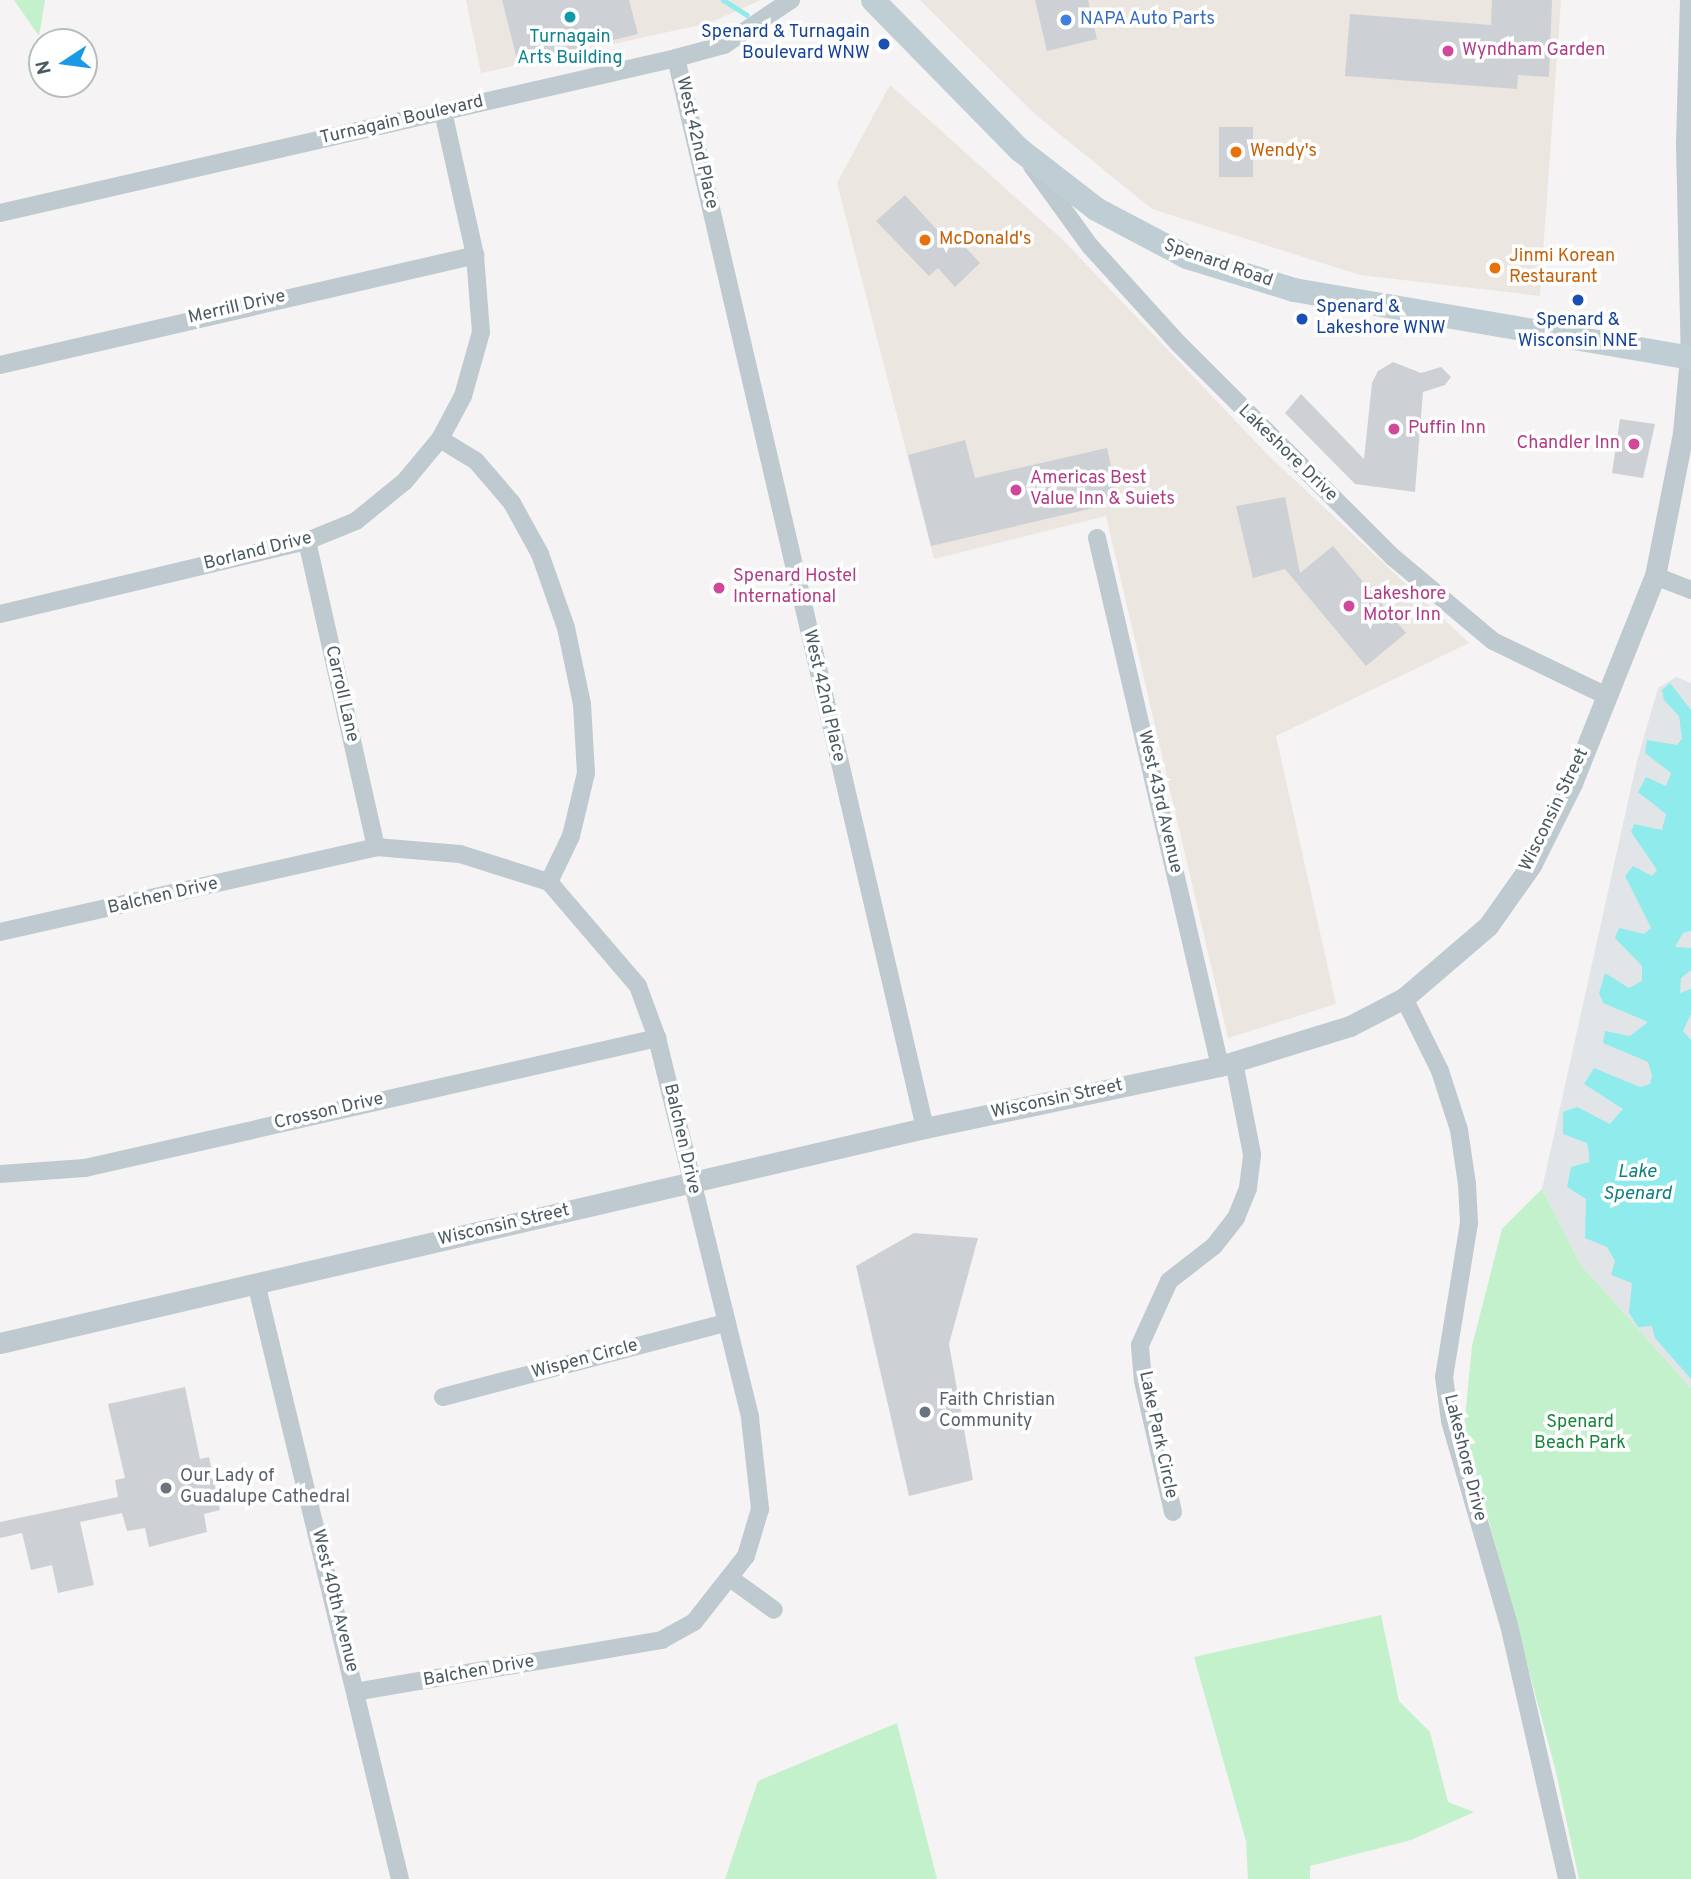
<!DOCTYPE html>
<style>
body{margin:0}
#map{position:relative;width:1691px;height:1879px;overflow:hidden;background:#f5f3f3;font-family:Overpass,sans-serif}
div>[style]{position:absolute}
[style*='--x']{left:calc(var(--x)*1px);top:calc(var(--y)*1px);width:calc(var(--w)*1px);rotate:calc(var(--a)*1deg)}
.commercial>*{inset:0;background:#ebe6e0}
.airport>*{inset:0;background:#e2e5e7}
.green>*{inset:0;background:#c3f1cc}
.water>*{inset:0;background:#90ebed}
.stream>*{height:5px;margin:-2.5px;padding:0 2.5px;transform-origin:2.5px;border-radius:2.5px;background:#90ebed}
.building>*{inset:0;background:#cdd1d5}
.minor>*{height:18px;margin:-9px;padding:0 9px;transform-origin:9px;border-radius:9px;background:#becacf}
.tertiary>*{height:21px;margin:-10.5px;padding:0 10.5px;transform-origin:10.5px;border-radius:10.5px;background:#becacf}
.secondary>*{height:24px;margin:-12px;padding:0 12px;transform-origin:12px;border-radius:12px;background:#bfcdd4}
.dots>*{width:19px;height:19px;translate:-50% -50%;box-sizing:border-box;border:4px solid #fff;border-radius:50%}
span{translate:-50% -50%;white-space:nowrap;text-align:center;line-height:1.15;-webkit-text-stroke:7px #fff;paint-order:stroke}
.shop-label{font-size:18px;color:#366cbe}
.left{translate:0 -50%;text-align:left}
.transit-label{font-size:18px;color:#164399}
.right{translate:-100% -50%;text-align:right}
.culture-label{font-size:18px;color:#0d838f}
.hotel-label{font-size:18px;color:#b23c85}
.street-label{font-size:18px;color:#4a5a60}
.food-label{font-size:18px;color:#c56008}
.worship-label{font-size:18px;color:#5b616d}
.park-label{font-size:18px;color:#17853a}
.water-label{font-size:19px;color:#0e7e81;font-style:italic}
.north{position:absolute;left:28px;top:28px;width:70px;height:70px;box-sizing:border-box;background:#fff;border:2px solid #b7bdbf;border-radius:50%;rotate:257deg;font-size:19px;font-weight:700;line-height:28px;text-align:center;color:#4a5a60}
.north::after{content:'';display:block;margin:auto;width:24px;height:32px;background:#1a99e7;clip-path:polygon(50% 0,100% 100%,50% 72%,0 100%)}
</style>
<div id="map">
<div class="commercial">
<div style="clip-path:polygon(466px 0,761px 0,709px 23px,481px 73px)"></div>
<div style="clip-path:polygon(920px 0,1561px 0,1540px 296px,1360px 275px,1152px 209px,1036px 115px)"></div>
<div style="clip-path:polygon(890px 85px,1063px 240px,1269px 456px,1469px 643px,1276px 736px,1336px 1004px,1228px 1038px,1106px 516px,934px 559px,837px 183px)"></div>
</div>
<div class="airport">
<div style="clip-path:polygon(1676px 677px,1691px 683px,1691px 1388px,1580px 1264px,1542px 1189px,1637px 761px,1658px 688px)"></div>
</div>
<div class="green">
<div style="clip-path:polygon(14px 0,45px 0,39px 36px)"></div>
<div style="clip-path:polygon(1542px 1189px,1580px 1264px,1691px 1388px,1691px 1879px,1579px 1879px,1555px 1768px,1464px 1428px,1472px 1346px,1502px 1229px)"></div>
<div style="clip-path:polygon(1381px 1615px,1399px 1701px,1430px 1732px,1448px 1802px,1474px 1812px,1411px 1840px,1310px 1866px,1310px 1879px,1248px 1879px,1246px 1841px,1194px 1657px)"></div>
<div style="clip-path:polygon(897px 1723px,937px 1879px,725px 1879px,758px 1781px)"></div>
</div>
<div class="water">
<div style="clip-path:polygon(1670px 683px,1691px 710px,1691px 931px,1683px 933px,1675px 947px,1691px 948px,1691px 970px,1681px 978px,1680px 993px,1691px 989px,1691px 1014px,1683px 1031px,1691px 1040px,1691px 1379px,1655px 1338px,1652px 1326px,1638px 1327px,1629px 1313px,1632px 1283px,1611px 1275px,1615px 1261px,1607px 1247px,1585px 1238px,1586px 1199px,1567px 1187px,1571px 1167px,1589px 1162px,1589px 1153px,1587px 1143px,1563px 1134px,1563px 1112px,1577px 1107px,1610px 1124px,1623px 1109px,1584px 1084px,1594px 1068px,1640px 1087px,1650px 1084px,1652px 1076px,1648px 1062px,1603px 1043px,1605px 1031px,1630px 1036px,1648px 1022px,1603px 1003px,1599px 993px,1605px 973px,1629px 988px,1642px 981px,1642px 966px,1615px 938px,1619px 928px,1644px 934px,1651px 928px,1625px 876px,1633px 866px,1652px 876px,1657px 870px,1631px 832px,1634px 824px,1662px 830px,1666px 814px,1638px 792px,1646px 777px,1666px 786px,1671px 773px,1645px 753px,1647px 740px,1677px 745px,1682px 739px,1679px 716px,1664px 700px,1662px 690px)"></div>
</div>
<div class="stream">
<div style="--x:723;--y:0;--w:28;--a:32"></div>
</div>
<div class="building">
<div style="clip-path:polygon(502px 0,629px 0,638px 34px,518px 63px)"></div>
<div style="clip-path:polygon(1035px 0,1088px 0,1097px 39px,1047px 51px)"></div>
<div style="clip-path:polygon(1492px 0,1552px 0,1549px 77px,1518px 75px,1517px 89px,1345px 76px,1350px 14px,1491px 25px)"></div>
<div style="clip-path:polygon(1219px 127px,1253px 127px,1253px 177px,1219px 177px)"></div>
<div style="clip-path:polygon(905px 195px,949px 243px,956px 237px,980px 263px,955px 287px,938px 268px,929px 276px,876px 221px)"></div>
<div style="clip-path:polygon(1393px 362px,1421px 373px,1441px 367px,1451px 377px,1445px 385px,1423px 392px,1415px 492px,1355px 484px,1285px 413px,1301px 394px,1364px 459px,1372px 383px,1378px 371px)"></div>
<div style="clip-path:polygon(1620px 419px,1655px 424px,1643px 478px,1612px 473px)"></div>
<div style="clip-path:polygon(965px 440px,975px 478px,1107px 448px,1119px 502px,931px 546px,908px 455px)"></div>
<div style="clip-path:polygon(1285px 497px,1300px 573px,1333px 546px,1406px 633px,1366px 666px,1285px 569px,1253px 578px,1236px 506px)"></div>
<div style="clip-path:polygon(914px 1233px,978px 1238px,949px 1344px,973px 1480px,909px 1496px,856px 1266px)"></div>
<div style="clip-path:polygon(185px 1387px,200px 1459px,209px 1457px,220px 1510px,204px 1514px,207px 1532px,149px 1547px,145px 1528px,127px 1531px,122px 1513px,80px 1522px,94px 1585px,58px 1593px,52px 1565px,31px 1570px,22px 1533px,0 1538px,0 1522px,118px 1497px,115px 1480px,125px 1478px,108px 1404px)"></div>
</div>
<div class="minor">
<div style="--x:1689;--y:0;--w:144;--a:91.6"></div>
<div style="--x:1685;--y:144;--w:214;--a:88.7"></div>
<div style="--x:676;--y:58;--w:1099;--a:76.9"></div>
<div style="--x:1032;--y:166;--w:99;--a:54.1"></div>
<div style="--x:1090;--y:246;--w:131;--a:47.8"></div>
<div style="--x:1178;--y:343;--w:305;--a:44.9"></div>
<div style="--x:1394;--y:558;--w:129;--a:40"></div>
<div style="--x:1493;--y:641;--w:127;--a:25.8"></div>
<div style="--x:0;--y:213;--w:694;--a:-12.91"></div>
<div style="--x:676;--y:58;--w:50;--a:-15.2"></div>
<div style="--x:724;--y:45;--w:81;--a:-33.9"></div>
<div style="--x:0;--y:365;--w:488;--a:-13"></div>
<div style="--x:440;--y:439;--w:42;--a:31.4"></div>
<div style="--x:476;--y:461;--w:55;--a:49.4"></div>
<div style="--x:512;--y:503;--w:58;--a:61.2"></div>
<div style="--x:540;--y:554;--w:78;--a:70.6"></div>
<div style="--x:566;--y:628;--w:78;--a:78.1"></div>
<div style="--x:582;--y:704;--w:69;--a:86.7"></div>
<div style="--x:586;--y:773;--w:65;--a:103.4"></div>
<div style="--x:571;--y:836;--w:51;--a:115.6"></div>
<div style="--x:1097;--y:538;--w:542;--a:76.89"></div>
<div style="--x:307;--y:541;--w:314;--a:77.3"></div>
<div style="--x:1655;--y:576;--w:39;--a:21"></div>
<div style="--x:0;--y:614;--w:316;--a:-13.4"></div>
<div style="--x:307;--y:541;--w:53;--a:-22.2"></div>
<div style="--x:356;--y:521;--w:63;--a:-39.2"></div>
<div style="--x:405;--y:481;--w:55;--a:-50.2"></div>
<div style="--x:440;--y:439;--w:49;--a:-61.9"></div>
<div style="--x:463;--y:396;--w:66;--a:-74.3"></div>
<div style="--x:481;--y:332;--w:77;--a:-94.5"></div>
<div style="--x:475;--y:255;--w:147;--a:-102.6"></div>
<div style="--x:0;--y:932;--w:385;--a:-12.7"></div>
<div style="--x:376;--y:847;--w:84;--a:4.8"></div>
<div style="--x:460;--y:854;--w:93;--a:17.5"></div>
<div style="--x:549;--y:882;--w:137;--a:49.4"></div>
<div style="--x:638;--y:986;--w:55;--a:69.9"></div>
<div style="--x:657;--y:1038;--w:391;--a:76.2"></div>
<div style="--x:750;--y:1418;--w:92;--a:83.7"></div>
<div style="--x:760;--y:1509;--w:49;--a:106.6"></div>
<div style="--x:746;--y:1556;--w:84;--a:128.2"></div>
<div style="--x:694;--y:1622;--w:37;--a:151"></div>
<div style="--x:662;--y:1640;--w:310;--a:170.4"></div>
<div style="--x:1404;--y:998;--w:81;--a:63.7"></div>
<div style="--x:1440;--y:1071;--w:62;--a:72.1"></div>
<div style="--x:1459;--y:1130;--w:55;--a:81.6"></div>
<div style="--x:1467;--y:1184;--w:39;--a:87"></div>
<div style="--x:1469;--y:1223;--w:156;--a:99.2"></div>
<div style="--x:1444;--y:1377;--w:44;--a:82.2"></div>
<div style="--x:1450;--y:1421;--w:212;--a:73.9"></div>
<div style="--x:1509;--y:1625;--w:261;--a:77.1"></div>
<div style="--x:0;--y:1174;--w:85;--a:-4"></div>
<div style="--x:85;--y:1168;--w:587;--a:-12.8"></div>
<div style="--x:256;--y:1283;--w:613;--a:76.42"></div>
<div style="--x:443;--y:1397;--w:293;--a:-14.7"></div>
<div style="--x:1173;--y:1512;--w:134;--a:-102.9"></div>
<div style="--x:1143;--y:1381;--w:36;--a:-95"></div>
<div style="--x:1140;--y:1345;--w:70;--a:-65.6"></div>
<div style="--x:1169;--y:1281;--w:57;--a:-37.9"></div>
<div style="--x:1214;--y:1246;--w:36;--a:-52"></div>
<div style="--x:1236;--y:1218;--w:32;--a:-68"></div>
<div style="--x:1248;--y:1188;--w:34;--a:-83"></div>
<div style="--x:1252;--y:1154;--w:94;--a:-101.1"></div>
<div style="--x:730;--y:1578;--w:54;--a:36"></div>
</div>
<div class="tertiary">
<div style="--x:0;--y:1343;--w:950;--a:-13.09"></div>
<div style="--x:925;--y:1128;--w:301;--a:-11.9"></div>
<div style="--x:1220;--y:1066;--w:136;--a:-17.1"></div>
<div style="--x:1350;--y:1026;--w:61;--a:-27.4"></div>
<div style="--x:1404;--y:998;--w:111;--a:-40.6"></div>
<div style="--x:1488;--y:926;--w:75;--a:-54.8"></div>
<div style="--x:1531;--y:865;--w:92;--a:-63.4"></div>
<div style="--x:1572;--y:783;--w:223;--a:-68.2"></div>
<div style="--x:1655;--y:576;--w:146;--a:-78.9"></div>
<div style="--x:1683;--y:433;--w:75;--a:-84.7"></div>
</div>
<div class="secondary">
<div style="--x:873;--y:0;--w:210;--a:45.6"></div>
<div style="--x:1020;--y:150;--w:96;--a:37.8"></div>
<div style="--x:1096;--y:209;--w:103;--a:27.8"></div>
<div style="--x:1187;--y:257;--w:112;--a:17.1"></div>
<div style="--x:1294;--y:290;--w:403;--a:9.7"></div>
</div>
<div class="dots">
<div style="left:570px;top:17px;background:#0f9aa8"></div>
<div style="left:1066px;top:20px;background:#3f7fe0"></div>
<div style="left:884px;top:44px;background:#1a4fb4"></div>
<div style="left:1448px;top:51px;background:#d1479c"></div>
<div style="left:1236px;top:152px;background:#e8710a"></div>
<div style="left:925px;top:240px;background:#e8710a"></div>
<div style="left:1495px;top:268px;background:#e8710a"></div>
<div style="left:1578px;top:300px;background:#1a4fb4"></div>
<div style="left:1302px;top:319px;background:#1a4fb4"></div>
<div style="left:1394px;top:429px;background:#d1479c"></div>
<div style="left:1634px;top:444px;background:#d1479c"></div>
<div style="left:1016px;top:490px;background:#d1479c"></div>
<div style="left:719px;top:588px;background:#d1479c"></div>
<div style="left:1349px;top:606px;background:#d1479c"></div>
<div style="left:925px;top:1412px;background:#6b7280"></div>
<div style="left:166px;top:1488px;background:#6b7280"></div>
</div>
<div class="shop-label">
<span class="left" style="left:1080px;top:20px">NAPA Auto Parts</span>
</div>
<div class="transit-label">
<span class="right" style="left:870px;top:44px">Spenard &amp; Turnagain<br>Boulevard WNW</span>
<span class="left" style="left:1316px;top:319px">Spenard &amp;<br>Lakeshore WNW</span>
<span style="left:1578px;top:332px">Spenard &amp;<br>Wisconsin NNE</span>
</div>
<div class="culture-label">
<span style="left:570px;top:49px">Turnagain<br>Arts Building</span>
</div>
<div class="hotel-label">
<span class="left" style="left:1462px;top:51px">Wyndham Garden</span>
<span class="left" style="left:1408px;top:429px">Puffin Inn</span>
<span class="right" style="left:1620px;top:444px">Chandler Inn</span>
<span class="left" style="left:1030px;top:490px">Americas Best<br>Value Inn &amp; Suiets</span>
<span class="left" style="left:733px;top:588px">Spenard Hostel<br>International</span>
<span class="left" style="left:1363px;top:606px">Lakeshore<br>Motor Inn</span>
</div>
<div class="street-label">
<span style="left:402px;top:121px;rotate:-13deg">Turnagain Boulevard</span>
<span style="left:696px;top:143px;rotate:77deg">West 42nd Place</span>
<span style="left:1218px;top:264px;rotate:19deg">Spenard Road</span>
<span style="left:237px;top:308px;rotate:-13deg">Merrill Drive</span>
<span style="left:1287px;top:454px;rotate:44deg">Lakeshore Drive</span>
<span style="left:258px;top:552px;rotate:-14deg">Borland Drive</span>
<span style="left:341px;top:694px;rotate:77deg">Carroll Lane</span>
<span style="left:823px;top:696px;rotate:77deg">West 42nd Place</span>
<span style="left:1159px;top:802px;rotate:77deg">West 43rd Avenue</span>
<span style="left:1555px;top:810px;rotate:-64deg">Wisconsin Street</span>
<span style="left:163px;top:897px;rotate:-13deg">Balchen Drive</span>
<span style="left:1057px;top:1100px;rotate:-12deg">Wisconsin Street</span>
<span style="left:329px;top:1112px;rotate:-13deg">Crosson Drive</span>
<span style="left:681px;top:1139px;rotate:77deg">Balchen Drive</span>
<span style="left:504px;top:1226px;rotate:-13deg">Wisconsin Street</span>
<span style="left:585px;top:1360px;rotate:-15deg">Wispen Circle</span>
<span style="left:1157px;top:1435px;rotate:78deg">Lake Park Circle</span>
<span style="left:1464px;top:1458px;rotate:76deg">Lakeshore Drive</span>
<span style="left:334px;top:1601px;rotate:76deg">West 40th Avenue</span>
<span style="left:479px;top:1672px;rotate:-10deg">Balchen Drive</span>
</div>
<div class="food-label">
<span class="left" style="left:1250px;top:152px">Wendy's</span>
<span class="left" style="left:939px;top:240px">McDonald's</span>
<span class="left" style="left:1509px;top:268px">Jinmi Korean<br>Restaurant</span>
</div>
<div class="worship-label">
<span class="left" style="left:939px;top:1412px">Faith Christian<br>Community</span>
<span class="left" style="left:180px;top:1488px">Our Lady of<br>Guadalupe Cathedral</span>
</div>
<div class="park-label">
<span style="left:1580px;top:1434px">Spenard<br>Beach Park</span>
</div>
<div class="water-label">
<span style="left:1637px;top:1184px">Lake<br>Spenard</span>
</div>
<div class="north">N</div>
</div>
